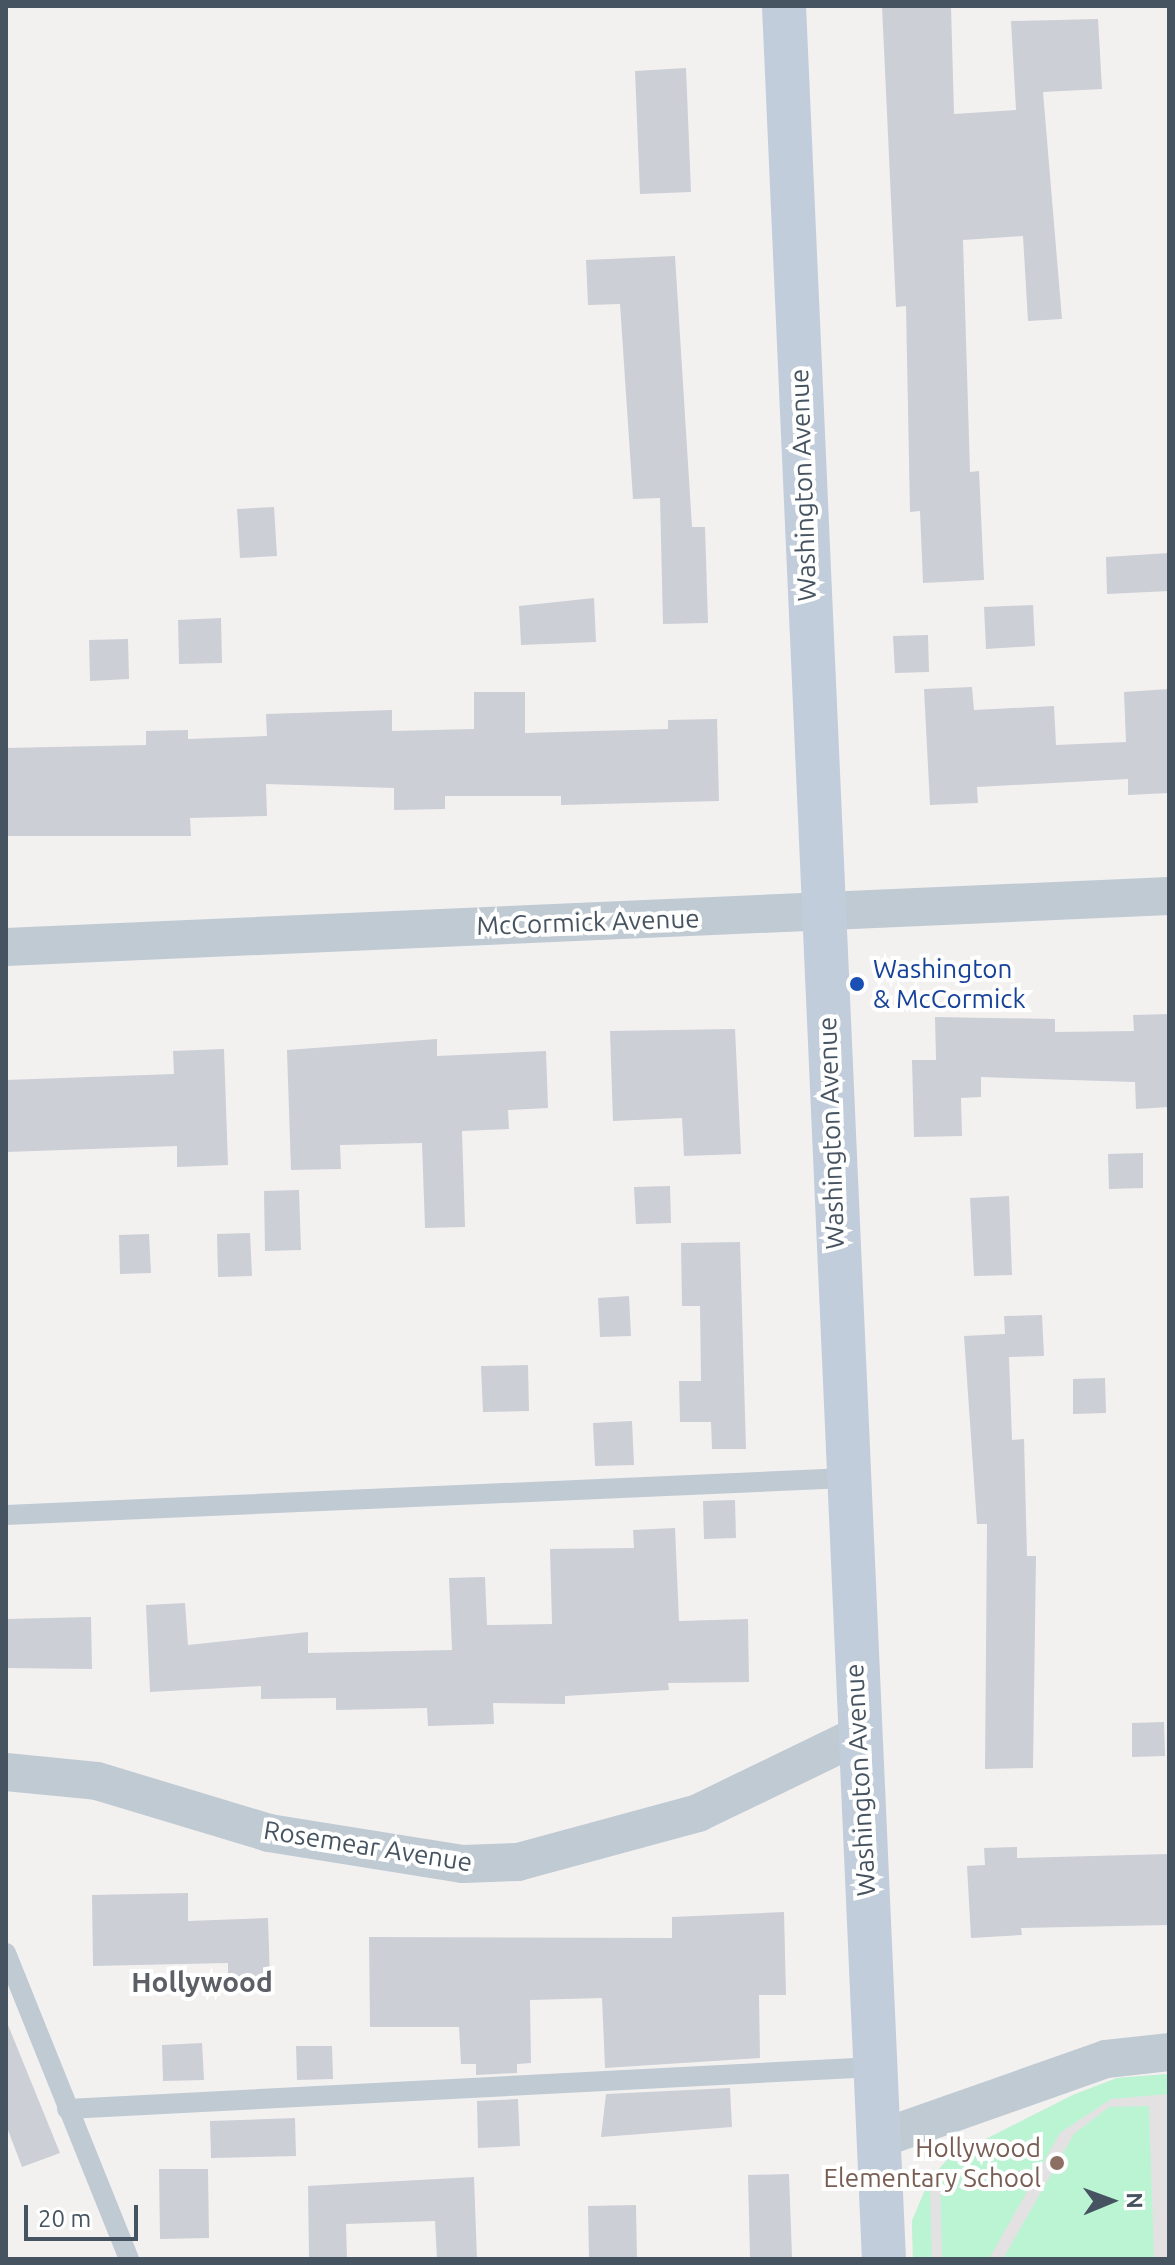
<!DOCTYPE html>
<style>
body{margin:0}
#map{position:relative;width:1175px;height:2265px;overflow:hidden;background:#f3f0f0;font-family:Ubuntu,sans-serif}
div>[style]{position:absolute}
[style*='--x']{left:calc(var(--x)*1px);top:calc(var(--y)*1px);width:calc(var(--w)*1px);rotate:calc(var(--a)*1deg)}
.education>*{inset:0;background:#e4e1e2}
.green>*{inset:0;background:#bbf4d3}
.building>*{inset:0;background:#cccfd6}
.lane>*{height:20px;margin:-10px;padding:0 10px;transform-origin:10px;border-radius:10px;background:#bfcad3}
.street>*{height:38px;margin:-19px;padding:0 19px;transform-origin:19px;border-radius:19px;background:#bfcad3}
.secondary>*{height:44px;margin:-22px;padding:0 22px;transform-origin:22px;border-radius:22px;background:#c1cddb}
.dots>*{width:22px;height:22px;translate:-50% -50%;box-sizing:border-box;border:4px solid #fff;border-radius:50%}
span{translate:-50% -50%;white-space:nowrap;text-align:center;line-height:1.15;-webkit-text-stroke:8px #fff;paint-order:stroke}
.street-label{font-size:26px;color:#465360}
.transit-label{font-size:26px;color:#164399}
.left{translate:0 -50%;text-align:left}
.education-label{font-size:26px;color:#785e54}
.right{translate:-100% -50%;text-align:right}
.neighbourhood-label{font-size:28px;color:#5c6066;font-weight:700}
.frame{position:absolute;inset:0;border:8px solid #465360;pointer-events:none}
.north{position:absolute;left:1071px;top:2161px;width:80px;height:80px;-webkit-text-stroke:6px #fff;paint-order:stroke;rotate:89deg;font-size:22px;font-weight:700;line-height:32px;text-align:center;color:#465360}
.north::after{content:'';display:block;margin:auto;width:28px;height:36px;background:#465360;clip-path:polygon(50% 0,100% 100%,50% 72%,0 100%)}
.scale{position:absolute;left:24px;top:2205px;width:114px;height:36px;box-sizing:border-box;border:4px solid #465360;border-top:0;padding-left:10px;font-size:24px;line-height:28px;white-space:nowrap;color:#465360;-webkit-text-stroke:6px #fff;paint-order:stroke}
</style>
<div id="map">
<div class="education">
<div style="clip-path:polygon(1169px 2074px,1169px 2259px,913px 2259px,912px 2221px,930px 2178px,950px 2157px,1073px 2095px,1117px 2078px)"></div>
</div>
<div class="green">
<div style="clip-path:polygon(1169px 2074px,1169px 2094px,1111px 2099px,1060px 2133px,989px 2259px,942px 2259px,940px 2168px,950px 2157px,1073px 2095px,1117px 2078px)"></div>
<div style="clip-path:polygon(1149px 2106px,1154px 2257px,1003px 2259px,1074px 2134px,1109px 2107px)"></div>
<div style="clip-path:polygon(930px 2178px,932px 2259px,913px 2259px,912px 2221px)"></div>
</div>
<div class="building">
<div style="clip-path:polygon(882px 6px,951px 6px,954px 114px,1016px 110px,1011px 21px,1098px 19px,1102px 89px,1043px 92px,1062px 319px,1028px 321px,1023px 236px,963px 240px,970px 472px,979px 471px,984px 580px,923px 583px,920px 511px,910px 512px,906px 306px,896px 307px)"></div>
<div style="clip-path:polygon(686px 68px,691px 192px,640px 194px,635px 71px)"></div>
<div style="clip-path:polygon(675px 256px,692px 527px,705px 527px,708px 623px,663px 624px,660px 498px,633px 499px,620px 304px,588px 305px,586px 260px)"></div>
<div style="clip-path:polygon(274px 507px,277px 556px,240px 558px,237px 509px)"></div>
<div style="clip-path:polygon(1169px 553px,1169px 591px,1107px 594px,1106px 557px)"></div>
<div style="clip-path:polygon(594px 598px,596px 642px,521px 645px,519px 606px)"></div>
<div style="clip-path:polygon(1033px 605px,1035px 646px,986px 649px,984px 607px)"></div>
<div style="clip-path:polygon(221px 618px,222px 663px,179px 664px,178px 620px)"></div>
<div style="clip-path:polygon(928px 635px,929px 672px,895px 673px,893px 636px)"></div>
<div style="clip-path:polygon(128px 639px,129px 679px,90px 681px,89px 640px)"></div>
<div style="clip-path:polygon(972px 687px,974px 710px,1054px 706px,1056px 745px,1126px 742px,1124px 692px,1169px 689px,1169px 793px,1128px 795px,1128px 779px,977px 787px,978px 803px,930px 805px,924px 689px)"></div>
<div style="clip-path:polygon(474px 692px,525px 692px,525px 733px,668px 729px,668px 720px,717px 719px,719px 801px,561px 805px,561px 796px,445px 796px,445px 809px,394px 810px,394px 788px,266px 784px,267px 816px,190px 818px,191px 836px,6px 836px,6px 748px,146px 745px,146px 731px,188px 730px,188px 739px,267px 736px,266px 714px,392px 710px,392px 731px,474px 729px)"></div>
<div style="clip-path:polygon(1169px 1014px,1169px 1107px,1136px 1109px,1135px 1082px,981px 1077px,981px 1097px,961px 1098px,962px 1136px,914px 1137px,912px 1060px,936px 1060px,935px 1017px,1055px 1019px,1055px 1032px,1134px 1031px,1133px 1015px)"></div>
<div style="clip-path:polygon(735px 1029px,741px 1154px,684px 1156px,682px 1118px,613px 1121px,610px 1031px)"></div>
<div style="clip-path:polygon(437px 1039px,437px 1056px,546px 1051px,548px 1108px,508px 1110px,509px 1129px,462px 1131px,465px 1227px,425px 1228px,422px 1143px,340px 1145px,341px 1169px,291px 1170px,287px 1050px)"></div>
<div style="clip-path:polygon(224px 1049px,228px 1165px,177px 1167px,177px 1146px,6px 1152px,6px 1080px,174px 1074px,173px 1051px)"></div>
<div style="clip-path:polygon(1143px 1153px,1143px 1188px,1109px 1189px,1108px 1154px)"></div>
<div style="clip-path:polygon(670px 1186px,671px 1223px,636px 1224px,634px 1187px)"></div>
<div style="clip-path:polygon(299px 1190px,301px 1250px,265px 1251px,264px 1191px)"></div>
<div style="clip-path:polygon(1009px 1196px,1012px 1275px,974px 1276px,970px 1198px)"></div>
<div style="clip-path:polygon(250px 1233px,252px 1276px,218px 1277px,217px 1234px)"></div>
<div style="clip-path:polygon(149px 1234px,151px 1273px,120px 1274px,119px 1235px)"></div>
<div style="clip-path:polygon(740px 1242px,746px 1449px,712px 1449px,711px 1422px,680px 1422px,679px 1381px,701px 1381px,700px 1306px,682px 1306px,681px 1243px)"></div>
<div style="clip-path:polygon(629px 1296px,631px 1336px,600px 1337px,598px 1298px)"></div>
<div style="clip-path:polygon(1042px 1315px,1044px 1356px,1009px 1357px,1012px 1440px,1024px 1439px,1027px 1556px,1036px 1556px,1033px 1768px,985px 1769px,987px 1524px,977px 1524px,964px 1336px,1005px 1334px,1004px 1316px)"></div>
<div style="clip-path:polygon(528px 1365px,529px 1411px,483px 1412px,481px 1366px)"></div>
<div style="clip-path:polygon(1105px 1378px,1106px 1413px,1073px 1414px,1073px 1379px)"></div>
<div style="clip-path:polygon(632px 1421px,634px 1465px,595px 1466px,593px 1423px)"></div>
<div style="clip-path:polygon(735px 1500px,736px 1538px,704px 1539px,703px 1501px)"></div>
<div style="clip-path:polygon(675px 1528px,679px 1621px,748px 1619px,749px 1682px,668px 1683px,669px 1690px,565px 1696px,565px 1704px,493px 1703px,494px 1724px,428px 1726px,427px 1708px,336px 1710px,336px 1698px,261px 1699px,261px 1686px,150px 1692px,146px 1605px,185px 1603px,188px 1645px,308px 1632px,308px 1653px,452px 1650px,449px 1578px,485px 1577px,487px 1625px,552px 1624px,550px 1549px,634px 1548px,633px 1530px)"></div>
<div style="clip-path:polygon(91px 1617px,92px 1669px,6px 1668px,6px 1619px)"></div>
<div style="clip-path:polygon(1164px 1722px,1165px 1756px,1132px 1757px,1132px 1723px)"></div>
<div style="clip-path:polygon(1017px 1847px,1017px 1858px,1169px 1854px,1169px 1925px,1021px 1928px,1022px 1935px,971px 1938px,967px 1866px,985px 1865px,984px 1848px)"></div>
<div style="clip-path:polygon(188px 1893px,188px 1921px,268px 1918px,270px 1979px,228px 1981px,228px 1963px,93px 1966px,92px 1895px)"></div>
<div style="clip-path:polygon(784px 1912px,786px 1995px,759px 1995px,760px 2058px,605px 2068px,602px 1998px,530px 2000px,531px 2063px,517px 2064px,517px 2073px,476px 2075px,476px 2064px,461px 2064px,459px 2027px,370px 2027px,369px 1937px,672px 1938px,672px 1917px)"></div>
<div style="clip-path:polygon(6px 2020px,60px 2153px,22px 2167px,6px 2125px)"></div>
<div style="clip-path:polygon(202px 2043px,204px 2080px,163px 2081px,162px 2045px)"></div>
<div style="clip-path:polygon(296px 2046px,332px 2046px,333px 2079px,297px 2080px)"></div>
<div style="clip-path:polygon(730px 2088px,732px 2127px,601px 2137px,606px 2094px)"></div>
<div style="clip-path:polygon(518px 2099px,520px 2146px,478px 2148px,477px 2101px)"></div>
<div style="clip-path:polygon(295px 2118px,296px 2156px,211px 2158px,210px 2121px)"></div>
<div style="clip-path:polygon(159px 2169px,208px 2169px,209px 2238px,160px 2239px)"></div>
<div style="clip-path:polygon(789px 2174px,792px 2257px,750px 2258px,748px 2175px)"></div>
<div style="clip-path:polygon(474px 2177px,477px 2259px,437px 2259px,435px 2221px,346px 2224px,347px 2259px,309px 2259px,308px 2186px)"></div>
<div style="clip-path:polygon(636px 2205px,637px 2259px,589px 2259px,588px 2206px)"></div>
</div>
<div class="lane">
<div style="--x:6;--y:1515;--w:841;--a:-2.52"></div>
<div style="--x:6;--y:1953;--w:330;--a:68.1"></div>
<div style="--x:67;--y:2109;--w:809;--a:-2.98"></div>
</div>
<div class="street">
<div style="--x:6;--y:947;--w:1164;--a:-2.51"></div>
<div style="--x:6;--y:1772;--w:91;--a:5.6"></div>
<div style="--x:97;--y:1781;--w:180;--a:16.8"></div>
<div style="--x:269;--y:1833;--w:196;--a:9.1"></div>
<div style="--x:463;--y:1864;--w:55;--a:-2.1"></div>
<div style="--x:518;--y:1862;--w:187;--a:-15.2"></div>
<div style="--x:698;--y:1813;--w:177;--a:-25.8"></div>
<div style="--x:879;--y:2139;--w:241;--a:-19.4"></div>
<div style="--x:1106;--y:2059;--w:63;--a:-6.3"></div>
</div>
<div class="secondary">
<div style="--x:784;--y:6;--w:2255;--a:87.46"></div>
</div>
<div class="dots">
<div style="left:857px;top:984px;background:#1a4fb4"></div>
<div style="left:1057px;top:2163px;background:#8d6e63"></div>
</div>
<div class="street-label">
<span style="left:803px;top:485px;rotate:-92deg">Washington Avenue</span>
<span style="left:588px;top:922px;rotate:-2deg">McCormick Avenue</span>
<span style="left:831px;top:1133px;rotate:-92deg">Washington Avenue</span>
<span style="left:860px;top:1780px;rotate:-93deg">Washington Avenue</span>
<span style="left:368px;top:1846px;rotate:9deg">Rosemear Avenue</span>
</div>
<div class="transit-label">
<span class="left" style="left:873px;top:984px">Washington<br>&amp; McCormick</span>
</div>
<div class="education-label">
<span class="right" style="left:1041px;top:2163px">Hollywood<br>Elementary School</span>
</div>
<div class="neighbourhood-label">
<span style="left:202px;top:1982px">Hollywood</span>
</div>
<div class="frame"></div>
<div class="north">N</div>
<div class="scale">20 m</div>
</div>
